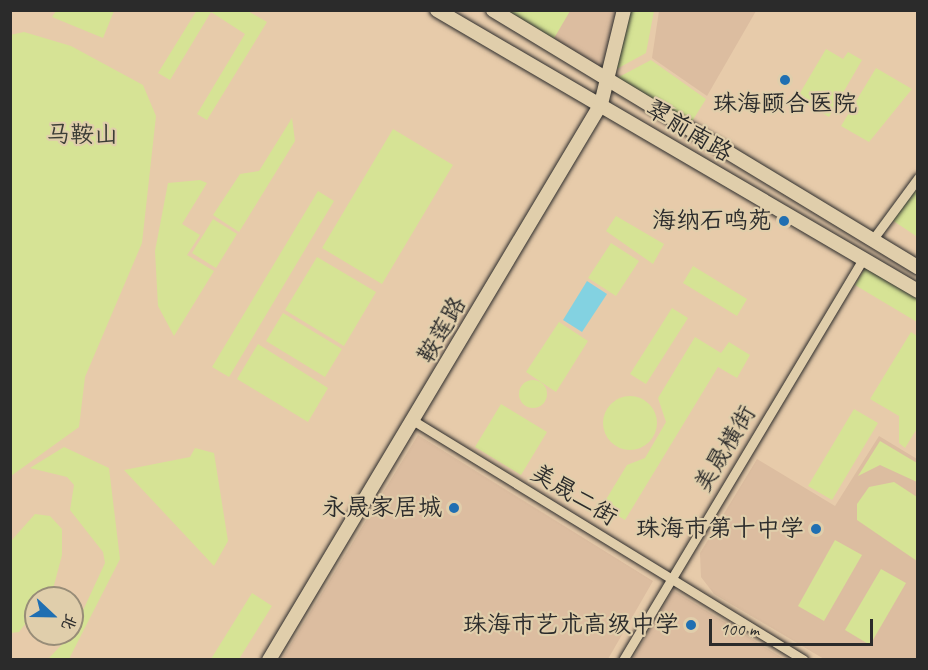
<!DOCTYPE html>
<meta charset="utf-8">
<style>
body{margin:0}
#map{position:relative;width:928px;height:670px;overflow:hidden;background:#e7cbaa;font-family:Caveat,"LXGW WenKai TC",sans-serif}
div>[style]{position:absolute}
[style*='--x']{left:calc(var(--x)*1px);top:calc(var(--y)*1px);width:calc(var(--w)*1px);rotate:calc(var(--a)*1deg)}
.built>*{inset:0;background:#dcbda0}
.green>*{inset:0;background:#d6e395}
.round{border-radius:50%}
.water>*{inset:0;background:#83d2e1}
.roads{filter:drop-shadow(0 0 2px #2b2b2b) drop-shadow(0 0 2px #2b2b2b)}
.street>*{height:9px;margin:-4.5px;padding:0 4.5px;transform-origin:4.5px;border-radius:4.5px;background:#e0ceab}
.secondary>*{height:14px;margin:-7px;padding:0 7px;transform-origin:7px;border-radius:7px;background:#e0ceab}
.dots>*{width:16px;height:16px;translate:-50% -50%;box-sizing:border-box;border:3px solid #e0ceab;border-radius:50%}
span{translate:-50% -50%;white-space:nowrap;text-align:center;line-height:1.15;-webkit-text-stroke:4.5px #e0ceab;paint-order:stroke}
.poi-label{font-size:24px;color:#2b2b2b}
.right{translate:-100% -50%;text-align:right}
.street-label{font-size:24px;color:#2b2b2b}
.park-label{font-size:24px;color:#3c3d36}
.frame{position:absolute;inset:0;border:12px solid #2b2b2b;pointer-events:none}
.north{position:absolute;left:24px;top:586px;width:60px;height:60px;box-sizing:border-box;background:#e0ceab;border:2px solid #988d78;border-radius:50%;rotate:112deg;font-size:16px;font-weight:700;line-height:24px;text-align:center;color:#2b2b2b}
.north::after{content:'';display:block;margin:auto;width:21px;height:27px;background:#1f6fb2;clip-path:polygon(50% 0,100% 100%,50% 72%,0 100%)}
.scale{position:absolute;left:709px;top:619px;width:164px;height:27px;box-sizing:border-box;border:3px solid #2b2b2b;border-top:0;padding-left:8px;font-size:18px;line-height:21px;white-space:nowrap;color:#2b2b2b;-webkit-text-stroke:4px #e0ceab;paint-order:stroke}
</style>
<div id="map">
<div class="built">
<div style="clip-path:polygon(495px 11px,623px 11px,608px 78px)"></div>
<div style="clip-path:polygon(659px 11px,756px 11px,707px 96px,652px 58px)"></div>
<div style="clip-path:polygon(418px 435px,653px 581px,608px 659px,282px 659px)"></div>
<div style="clip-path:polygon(879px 436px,917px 459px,917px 659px,824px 659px,714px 594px,701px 577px,700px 553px,757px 459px,835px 506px)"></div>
<div style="clip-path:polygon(673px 590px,784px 659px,633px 659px)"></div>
</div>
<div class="green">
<div style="clip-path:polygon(197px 10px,248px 11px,267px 22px,207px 120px,197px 114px,245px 34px,211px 12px,170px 80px,158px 73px)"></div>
<div style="clip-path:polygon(56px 11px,56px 10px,114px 11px,103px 38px,52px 17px)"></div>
<div style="clip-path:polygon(502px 11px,570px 11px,553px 40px)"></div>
<div style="clip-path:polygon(627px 11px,654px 11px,646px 53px,613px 71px)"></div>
<div style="clip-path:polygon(24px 32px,71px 46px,143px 85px,156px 116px,142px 243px,85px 377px,79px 427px,11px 476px,10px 35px)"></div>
<div style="clip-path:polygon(826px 49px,843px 59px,848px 52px,862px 60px,829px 117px,797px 98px)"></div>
<div style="clip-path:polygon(651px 60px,706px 99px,691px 123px,617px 78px)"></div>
<div style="clip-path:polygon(876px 68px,912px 89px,869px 142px,841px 126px)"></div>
<div style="clip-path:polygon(292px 118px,295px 141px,239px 232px,213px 215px,240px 174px,259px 171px)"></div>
<div style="clip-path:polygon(393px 129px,453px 165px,382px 284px,322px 248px)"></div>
<div style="clip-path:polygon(200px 180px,207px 183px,182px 224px,200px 235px,187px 255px,214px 271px,174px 336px,158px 306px,155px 251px,168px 183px)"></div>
<div style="clip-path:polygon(917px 184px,918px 234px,916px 236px,889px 218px)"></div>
<div style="clip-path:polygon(318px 191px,334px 201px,229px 377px,212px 367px)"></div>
<div style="clip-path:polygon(616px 216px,664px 244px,653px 264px,606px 231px)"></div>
<div style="clip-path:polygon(213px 219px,237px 234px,216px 268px,192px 253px)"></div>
<div style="clip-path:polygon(611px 243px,639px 261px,616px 296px,588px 278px)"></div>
<div style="clip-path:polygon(317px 257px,376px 292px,344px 346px,285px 310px)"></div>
<div style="clip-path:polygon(693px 266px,747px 299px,737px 316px,683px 283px)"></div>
<div style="clip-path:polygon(865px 268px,917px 298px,917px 322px,855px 285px)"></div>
<div style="clip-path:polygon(672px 308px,688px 318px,646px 384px,630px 374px)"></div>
<div style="clip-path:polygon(283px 313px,342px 349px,325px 377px,266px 341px)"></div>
<div style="clip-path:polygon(559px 322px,588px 341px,556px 392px,526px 372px)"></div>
<div style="clip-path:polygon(911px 332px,917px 336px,918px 427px,905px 448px,899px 443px,899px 416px,870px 399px)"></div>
<div style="clip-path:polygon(695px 337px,721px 353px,729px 342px,750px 355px,737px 378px,718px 367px,625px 520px,602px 506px,627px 465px,645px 458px,666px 422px,658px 398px)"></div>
<div style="clip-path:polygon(258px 344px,328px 388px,308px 422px,237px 379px)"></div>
<div class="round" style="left:519px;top:380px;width:28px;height:28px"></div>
<div class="round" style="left:603px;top:396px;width:54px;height:54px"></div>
<div style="clip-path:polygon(501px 404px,547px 432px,521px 475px,475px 447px)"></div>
<div style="clip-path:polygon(854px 409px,878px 423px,832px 500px,808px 486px)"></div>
<div style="clip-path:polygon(880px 441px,917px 463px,917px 482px,880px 465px,858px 476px)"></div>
<div style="clip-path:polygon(64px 447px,109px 468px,120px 559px,69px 659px,48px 659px,72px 634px,105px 563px,103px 552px,70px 510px,74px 485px,67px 477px,30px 468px)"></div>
<div style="clip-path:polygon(195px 448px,214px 453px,228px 541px,214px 566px,124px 470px,190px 457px)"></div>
<div style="clip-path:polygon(894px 482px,917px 497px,917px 561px,857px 520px,857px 504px,869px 487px)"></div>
<div style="clip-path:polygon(35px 514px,50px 516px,62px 529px,62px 555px,53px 589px,46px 598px,36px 598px,36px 610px,19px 632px,11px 633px,11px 541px)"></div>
<div style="clip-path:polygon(835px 540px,862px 555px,824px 621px,798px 606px)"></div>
<div style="clip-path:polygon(881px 569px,906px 583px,870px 645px,845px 630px)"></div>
<div style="clip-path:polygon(252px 593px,272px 606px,239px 659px,211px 659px)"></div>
</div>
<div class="water">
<div style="clip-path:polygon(587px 281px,607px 294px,582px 332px,563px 320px)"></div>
</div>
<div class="roads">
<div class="street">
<div style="--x:873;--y:239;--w:76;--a:-53.6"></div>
<div style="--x:414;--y:421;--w:457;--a:31.5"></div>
<div style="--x:623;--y:660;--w:466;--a:-59.1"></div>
</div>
<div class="secondary">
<div style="--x:437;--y:10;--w:557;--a:30.29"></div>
<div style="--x:493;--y:10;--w:497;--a:31.2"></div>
<div style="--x:269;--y:660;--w:648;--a:-59.16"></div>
<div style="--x:601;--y:104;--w:97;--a:-76.3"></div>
</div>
</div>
<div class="dots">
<div style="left:785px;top:80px;background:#1f6fb2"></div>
<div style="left:784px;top:221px;background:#1f6fb2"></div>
<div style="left:454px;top:508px;background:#1f6fb2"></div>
<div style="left:816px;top:529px;background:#1f6fb2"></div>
<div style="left:691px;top:625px;background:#1f6fb2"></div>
</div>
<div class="poi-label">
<span style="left:785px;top:104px">珠海颐合医院</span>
<span class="right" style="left:772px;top:221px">海纳石鸣苑</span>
<span class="right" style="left:442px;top:508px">永晟家居城</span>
<span class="right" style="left:804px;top:529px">珠海市第十中学</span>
<span class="right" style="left:679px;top:625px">珠海市艺术高级中学</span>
</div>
<div class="street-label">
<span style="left:689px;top:131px;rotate:31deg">翠前南路</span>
<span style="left:442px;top:330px;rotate:-60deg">鞍莲路</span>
<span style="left:725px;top:449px;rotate:-59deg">美晟橫街</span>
<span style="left:574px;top:495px;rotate:31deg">美晟二街</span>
</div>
<div class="park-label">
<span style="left:82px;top:135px">马鞍山</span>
</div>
<div class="frame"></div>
<div class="north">北</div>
<div class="scale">100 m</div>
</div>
